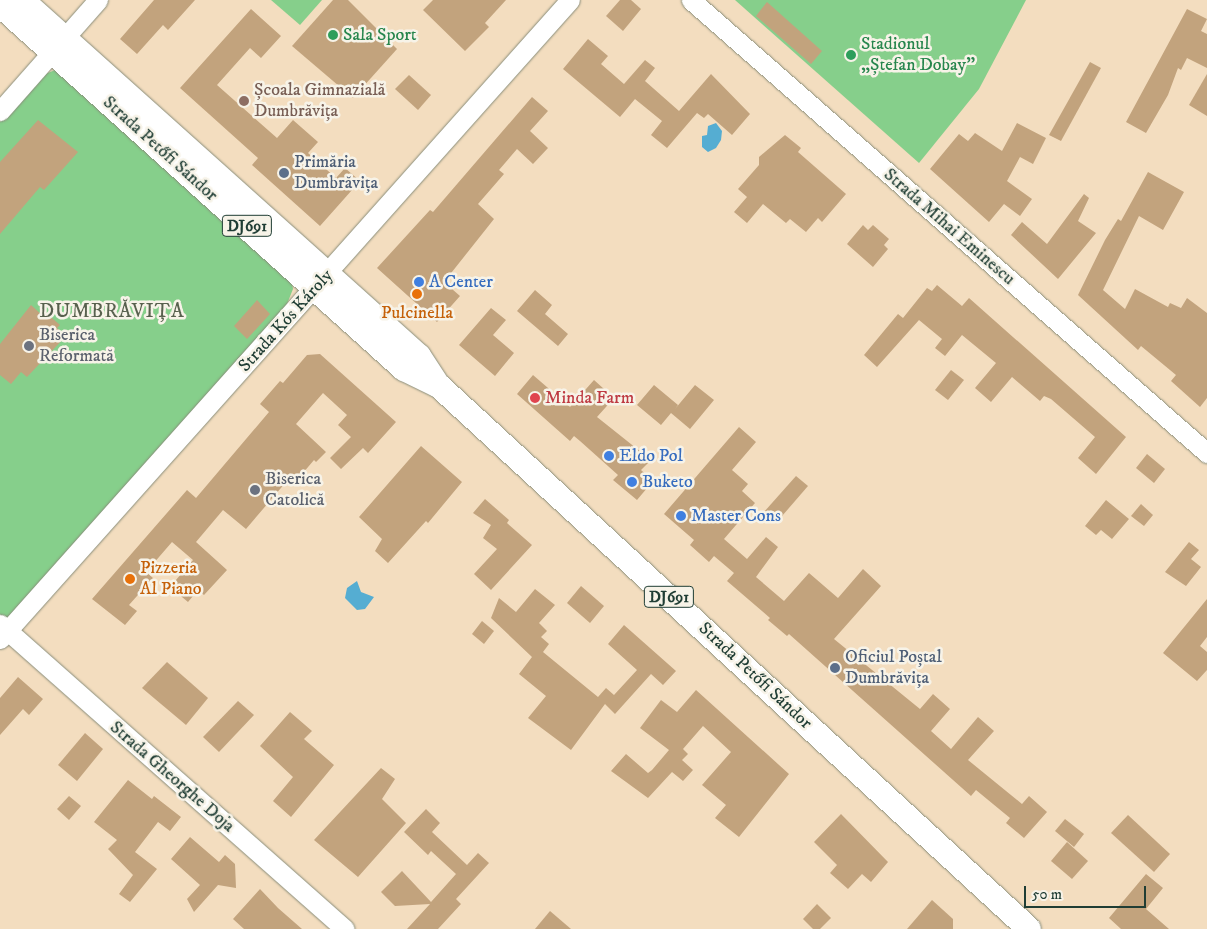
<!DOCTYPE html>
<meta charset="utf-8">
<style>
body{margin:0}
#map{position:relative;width:1207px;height:929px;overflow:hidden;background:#f3ddbf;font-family:"IM FELL DW Pica",serif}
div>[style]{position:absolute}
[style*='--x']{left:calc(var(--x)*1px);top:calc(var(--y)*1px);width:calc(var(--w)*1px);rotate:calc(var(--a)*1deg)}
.green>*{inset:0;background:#86cf8b}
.water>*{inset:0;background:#55add2}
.building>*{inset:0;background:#c2a37d}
.roads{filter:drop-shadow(0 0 1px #898d7a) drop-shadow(0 0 1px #898d7a)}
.minor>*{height:19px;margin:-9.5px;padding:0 9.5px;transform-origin:9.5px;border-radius:9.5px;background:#fff}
.major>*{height:24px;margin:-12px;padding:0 12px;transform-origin:12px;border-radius:12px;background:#fff}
.dots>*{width:14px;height:14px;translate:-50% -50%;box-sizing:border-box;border:2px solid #f7f3e8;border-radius:50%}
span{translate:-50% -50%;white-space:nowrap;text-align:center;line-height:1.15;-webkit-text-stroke:5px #f7f3e8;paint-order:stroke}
.shield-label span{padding:1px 4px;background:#f7f3e8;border:1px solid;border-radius:4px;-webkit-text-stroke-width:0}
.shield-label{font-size:16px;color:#1f3d34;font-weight:700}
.leisure-label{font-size:18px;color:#27864d}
.left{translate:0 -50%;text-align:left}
.education-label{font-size:18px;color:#785e54}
.street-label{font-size:18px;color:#1f3d34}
.service-label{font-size:18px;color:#4e5e75}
.shop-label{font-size:18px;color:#366cbe}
.food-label{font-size:18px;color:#c56008}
.worship-label{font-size:18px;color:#5b616d}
.health-label{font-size:18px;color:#be3a42}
.quarter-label{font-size:20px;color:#58614e;letter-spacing:1px}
.scale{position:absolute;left:1024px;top:886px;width:122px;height:22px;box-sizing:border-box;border:2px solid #1f3d34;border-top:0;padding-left:6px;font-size:15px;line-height:18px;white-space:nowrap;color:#1f3d34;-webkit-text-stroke:4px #f7f3e8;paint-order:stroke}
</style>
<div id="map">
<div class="green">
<div style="clip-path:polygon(271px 0,322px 0,300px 25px)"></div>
<div style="clip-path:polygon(735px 0,1026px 0,979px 89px,919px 163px)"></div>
<div style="clip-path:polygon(55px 70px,290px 274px,293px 289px,287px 304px,34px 602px,0 624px,0 122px,43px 75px)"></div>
</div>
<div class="water">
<div style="clip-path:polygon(716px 123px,722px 131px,721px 140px,716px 148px,708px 152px,702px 147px,702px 136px,707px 135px,708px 126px)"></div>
<div style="clip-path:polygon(357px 581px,361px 592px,374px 597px,365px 609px,357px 610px,345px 598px,347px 588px)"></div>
</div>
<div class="building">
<div style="clip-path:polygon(154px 0,195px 0,168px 30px,163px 25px,137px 54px,120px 39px)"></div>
<div style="clip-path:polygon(333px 0,348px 0,397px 49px,353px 98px,292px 46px)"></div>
<div style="clip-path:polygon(433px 0,506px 0,485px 23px,489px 27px,465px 51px,423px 10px)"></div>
<div style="clip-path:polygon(620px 0,631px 0,641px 9px,623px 31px,606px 16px)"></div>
<div style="clip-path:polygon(767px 2px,822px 51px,811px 64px,756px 16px)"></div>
<div style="clip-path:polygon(251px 9px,281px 36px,261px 58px,250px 48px,217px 85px,277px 138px,293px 120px,318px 142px,308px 153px,336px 178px,345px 168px,360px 181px,320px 226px,252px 165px,258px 158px,180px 88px)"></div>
<div style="clip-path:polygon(1187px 9px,1207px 19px,1201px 31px,1207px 34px,1207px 68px,1187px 58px,1181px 70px,1178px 68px,1168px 95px,1146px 133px,1126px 122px)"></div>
<div style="clip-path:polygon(588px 39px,608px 56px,601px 64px,624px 84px,645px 60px,655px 68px,645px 81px,679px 111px,711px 74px,750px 114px,732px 135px,708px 114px,704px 118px,697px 113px,667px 148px,651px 135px,662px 121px,635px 99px,620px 117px,563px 69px)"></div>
<div style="clip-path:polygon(1090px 62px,1101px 68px,1061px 141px,1049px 135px)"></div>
<div style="clip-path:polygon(1207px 74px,1207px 116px,1189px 105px)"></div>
<div style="clip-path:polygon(409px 75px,431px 95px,418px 110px,395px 89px)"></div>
<div style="clip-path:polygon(532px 97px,548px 111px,530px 131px,548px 148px,533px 164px,517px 149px,499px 170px,504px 174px,478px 204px,494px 219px,444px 282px,460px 296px,437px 322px,377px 268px,430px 210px,433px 212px)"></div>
<div style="clip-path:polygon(38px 120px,78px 152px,44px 190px,40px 187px,0 234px,0 162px)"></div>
<div style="clip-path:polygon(1017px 123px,1046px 138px,1033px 164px,1020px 157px,1007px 181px,1032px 199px,1020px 216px,1004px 204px,989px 222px,930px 169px,959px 134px,968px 141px,975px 133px,1002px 151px)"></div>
<div style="clip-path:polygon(785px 135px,801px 148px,798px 152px,846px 194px,822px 222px,818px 218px,806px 232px,790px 219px,786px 223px,763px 204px,747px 223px,734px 212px,747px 197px,738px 189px,759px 165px,759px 157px)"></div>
<div style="clip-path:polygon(1148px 172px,1184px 192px,1163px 230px,1139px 216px,1103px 290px,1125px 309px,1135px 289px,1168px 307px,1170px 303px,1181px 308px,1187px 298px,1207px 313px,1207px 398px,1200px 407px,1171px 381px,1176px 375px,1141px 346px,1138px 350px,1078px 295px,1105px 240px,1118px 219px,1121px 221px)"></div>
<div style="clip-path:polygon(1084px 194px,1089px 198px,1078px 221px,1096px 233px,1058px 279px,1011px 235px,1022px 222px,1047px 244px)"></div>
<div style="clip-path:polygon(863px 225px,868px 230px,873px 225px,889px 239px,884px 245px,888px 249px,873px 267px,847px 244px)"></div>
<div style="clip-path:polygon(937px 285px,962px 306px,969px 298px,1126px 437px,1096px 474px,1078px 458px,1095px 437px,1051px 399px,1044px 396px,1040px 401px,1012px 377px,991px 402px,975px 388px,996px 363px,962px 335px,945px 356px,935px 348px,942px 339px,919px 320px,877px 367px,864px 355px,898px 314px,903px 318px,927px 288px,932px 291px)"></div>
<div style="clip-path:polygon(535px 290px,552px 305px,545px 314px,568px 334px,558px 346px,517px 311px)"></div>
<div style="clip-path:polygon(257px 300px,270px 314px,247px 339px,234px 326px)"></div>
<div style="clip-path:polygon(31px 305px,42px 315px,44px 311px,60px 325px,57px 328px,66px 336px,27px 377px,21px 372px,11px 384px,0 375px,0 344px)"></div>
<div style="clip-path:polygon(491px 308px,506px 320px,493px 335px,514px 353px,495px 376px,459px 345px)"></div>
<div style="clip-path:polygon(320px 354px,396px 422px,368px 453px,363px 448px,341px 469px,330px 458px,351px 437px,338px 425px,347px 415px,323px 393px,296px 424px,326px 452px,316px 462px,314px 460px,297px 480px,292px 475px,246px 529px,223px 510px,196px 542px,227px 570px,204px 595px,198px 590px,188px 602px,170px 587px,193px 560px,172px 542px,146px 572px,153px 578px,129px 605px,137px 611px,125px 625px,92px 599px,187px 490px,196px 498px,269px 412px,260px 404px,280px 381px,283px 383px,307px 355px)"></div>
<div style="clip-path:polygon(951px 370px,964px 380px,948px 400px,935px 390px)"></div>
<div style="clip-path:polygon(533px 375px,570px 407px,594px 380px,614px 398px,597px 417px,651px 460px,641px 470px,653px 481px,637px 500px,613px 480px,618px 475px,580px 441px,574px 436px,570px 441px,517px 394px)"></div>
<div style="clip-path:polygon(654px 385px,678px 405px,675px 409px,695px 385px,714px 400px,690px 429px,671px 413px,661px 425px,637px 405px)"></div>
<div style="clip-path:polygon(739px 427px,756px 442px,732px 470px,748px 484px,742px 491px,755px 503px,724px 539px,747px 559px,766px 537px,778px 547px,756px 577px,784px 601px,809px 573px,838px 598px,863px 569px,881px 586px,834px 639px,920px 709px,933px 694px,950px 709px,931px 731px,951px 749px,978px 717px,994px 731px,968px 760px,1022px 804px,1029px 796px,1047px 812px,1024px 838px,1006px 823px,1010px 818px,976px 790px,971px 796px,789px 634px,787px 636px,768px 620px,770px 618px,727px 581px,734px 573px,714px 556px,709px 562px,690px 545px,694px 540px,664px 514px)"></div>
<div style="clip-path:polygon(421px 446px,462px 482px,428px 523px,426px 521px,388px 563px,375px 551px,382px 539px,359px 517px)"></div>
<div style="clip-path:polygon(1147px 454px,1165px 469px,1154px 483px,1136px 468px)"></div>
<div style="clip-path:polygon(796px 476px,808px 486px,776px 523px,764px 512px)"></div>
<div style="clip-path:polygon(485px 499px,509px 520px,507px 523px,532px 545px,491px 590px,474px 574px,497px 549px,483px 538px,491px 525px,473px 513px)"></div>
<div style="clip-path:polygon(1106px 500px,1129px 519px,1112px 539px,1101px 530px,1096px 535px,1085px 526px)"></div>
<div style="clip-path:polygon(1141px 504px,1153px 515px,1144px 526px,1131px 516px)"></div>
<div style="clip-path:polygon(1189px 542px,1199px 550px,1191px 559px,1201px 567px,1186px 586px,1165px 572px)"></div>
<div style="clip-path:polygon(581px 586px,604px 606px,590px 623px,567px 603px)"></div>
<div style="clip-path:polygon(535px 589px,555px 605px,539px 623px,547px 631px,541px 637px,549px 644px,543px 652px,598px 697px,606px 688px,614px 695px,637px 670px,608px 644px,624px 625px,676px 671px,663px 685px,651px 674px,615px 714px,605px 704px,571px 750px,528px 718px,546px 696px,519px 674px,532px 657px,491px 618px,499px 598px,516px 612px)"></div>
<div style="clip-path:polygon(1207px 599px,1207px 637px,1200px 646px,1207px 652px,1207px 670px,1197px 681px,1163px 653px)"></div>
<div style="clip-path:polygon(482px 621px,494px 631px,484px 644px,472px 634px)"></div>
<div style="clip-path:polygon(167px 662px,208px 698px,186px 725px,142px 688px)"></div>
<div style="clip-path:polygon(18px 677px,43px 699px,29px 715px,23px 709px,0 735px,0 698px)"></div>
<div style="clip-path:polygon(696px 690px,789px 774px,739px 837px,715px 818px,726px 805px,702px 785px,731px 752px,703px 726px,683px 749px,688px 754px,682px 760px,693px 770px,683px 781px,672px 772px,648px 798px,611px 771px,626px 754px,648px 773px,652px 770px,669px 750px,640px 728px,661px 700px,677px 712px)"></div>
<div style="clip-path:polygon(238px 701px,254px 715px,219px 752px,203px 737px)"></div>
<div style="clip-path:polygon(290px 712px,312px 731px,304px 739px,334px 765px,291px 817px,273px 801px,293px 777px,260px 746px)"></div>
<div style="clip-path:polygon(85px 733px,103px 749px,77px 781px,58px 765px)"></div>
<div style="clip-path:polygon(381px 768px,395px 779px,382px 799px,406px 823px,358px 877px,314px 840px)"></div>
<div style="clip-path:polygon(128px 780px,152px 799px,154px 796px,181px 817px,170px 831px,158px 822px,135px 852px,157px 869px,130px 902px,119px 894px,133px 875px,108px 849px,117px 840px,94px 822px)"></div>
<div style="clip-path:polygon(69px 796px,81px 806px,69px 820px,57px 809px)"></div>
<div style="clip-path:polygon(426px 809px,440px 823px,432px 832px,467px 865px,478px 853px,489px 863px,456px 899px,461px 904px,438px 929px,407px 929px,430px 904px,395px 906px,381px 892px,402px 871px,431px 902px,456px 874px,431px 851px,428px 855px,404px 832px)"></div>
<div style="clip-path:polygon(841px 814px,888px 862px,871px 882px,862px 874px,848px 889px,830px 873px,837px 865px,814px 842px)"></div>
<div style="clip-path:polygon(1128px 815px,1170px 854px,1154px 872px,1111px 833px)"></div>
<div style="clip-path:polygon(1065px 819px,1084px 834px,1074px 847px,1055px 831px)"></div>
<div style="clip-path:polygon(190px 837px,219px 862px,225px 855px,235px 864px,236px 888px,218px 885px,194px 912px,187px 899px,200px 885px,171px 859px)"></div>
<div style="clip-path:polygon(1067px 842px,1088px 861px,1072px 879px,1051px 861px)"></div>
<div style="clip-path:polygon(1146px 874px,1163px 888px,1146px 909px,1169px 929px,1121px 929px,1109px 918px)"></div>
<div style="clip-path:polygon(260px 889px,278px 908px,302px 929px,244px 929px,233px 919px)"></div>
<div style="clip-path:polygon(932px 900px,953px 919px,953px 929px,907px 929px)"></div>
<div style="clip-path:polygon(817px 904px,831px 918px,820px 929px,813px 929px,803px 919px)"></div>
<div style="clip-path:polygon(550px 911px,571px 929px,535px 929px)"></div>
</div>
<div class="roads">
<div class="minor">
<div style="--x:691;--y:0;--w:687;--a:41.28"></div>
<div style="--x:0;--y:111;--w:148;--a:-48.6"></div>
<div style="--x:0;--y:624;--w:460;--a:41.5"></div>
<div style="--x:0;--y:639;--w:856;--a:-48.27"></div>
</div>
<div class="major">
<div style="--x:22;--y:0;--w:533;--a:41.88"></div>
<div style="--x:419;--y:356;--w:35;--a:57"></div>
<div style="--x:438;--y:385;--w:803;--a:42.63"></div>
<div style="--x:0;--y:5;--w:544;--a:42.02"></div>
<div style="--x:404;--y:369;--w:37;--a:26"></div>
</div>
</div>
<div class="dots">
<div style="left:333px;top:35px;background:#2e9e5b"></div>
<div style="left:851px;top:55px;background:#2e9e5b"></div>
<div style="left:244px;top:101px;background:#8d6e63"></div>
<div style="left:284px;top:173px;background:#5c6f8a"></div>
<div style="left:419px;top:282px;background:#3f7fe0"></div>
<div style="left:417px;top:294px;background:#e8710a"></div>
<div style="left:29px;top:346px;background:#6b7280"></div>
<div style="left:535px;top:398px;background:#e0444e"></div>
<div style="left:609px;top:456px;background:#3f7fe0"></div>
<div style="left:632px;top:482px;background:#3f7fe0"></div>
<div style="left:255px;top:490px;background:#6b7280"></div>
<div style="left:681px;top:516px;background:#3f7fe0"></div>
<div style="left:130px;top:579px;background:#e8710a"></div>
<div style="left:835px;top:668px;background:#5c6f8a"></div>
</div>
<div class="shield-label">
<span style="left:247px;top:226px">DJ691</span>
<span style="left:669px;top:597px">DJ691</span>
</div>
<div class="leisure-label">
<span class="left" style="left:343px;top:35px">Sala Sport</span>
<span class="left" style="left:861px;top:55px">Stadionul<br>„Ștefan Dobay”</span>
</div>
<div class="education-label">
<span class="left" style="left:254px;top:101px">Școala Gimnazială<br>Dumbrăvița</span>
</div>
<div class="street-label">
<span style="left:160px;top:149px;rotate:42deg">Strada Petőfi Sándor</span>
<span style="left:949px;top:227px;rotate:41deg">Strada Mihai Eminescu</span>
<span style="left:286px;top:321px;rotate:-48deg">Strada Kós Károly</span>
<span style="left:755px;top:676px;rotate:43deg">Strada Petőfi Sándor</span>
<span style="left:172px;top:777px;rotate:41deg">Strada Gheorghe Doja</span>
</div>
<div class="service-label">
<span class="left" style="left:294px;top:173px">Primăria<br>Dumbrăvița</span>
<span class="left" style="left:845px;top:668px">Oficiul Poștal<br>Dumbrăvița</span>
</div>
<div class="shop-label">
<span class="left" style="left:429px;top:282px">A Center</span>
<span class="left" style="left:619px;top:456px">Eldo Pol</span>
<span class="left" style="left:642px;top:482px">Buketo</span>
<span class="left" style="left:691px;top:516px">Master Cons</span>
</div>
<div class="food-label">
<span style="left:417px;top:313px">Pulcinella</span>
<span class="left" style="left:140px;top:579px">Pizzeria<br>Al Piano</span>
</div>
<div class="worship-label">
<span class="left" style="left:39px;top:346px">Biserica<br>Reformată</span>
<span class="left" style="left:265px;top:490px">Biserica<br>Catolică</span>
</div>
<div class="health-label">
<span class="left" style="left:545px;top:398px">Minda Farm</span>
</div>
<div class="quarter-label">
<span style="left:112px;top:311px">DUMBRĂVIȚA</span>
</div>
<div class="scale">50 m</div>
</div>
